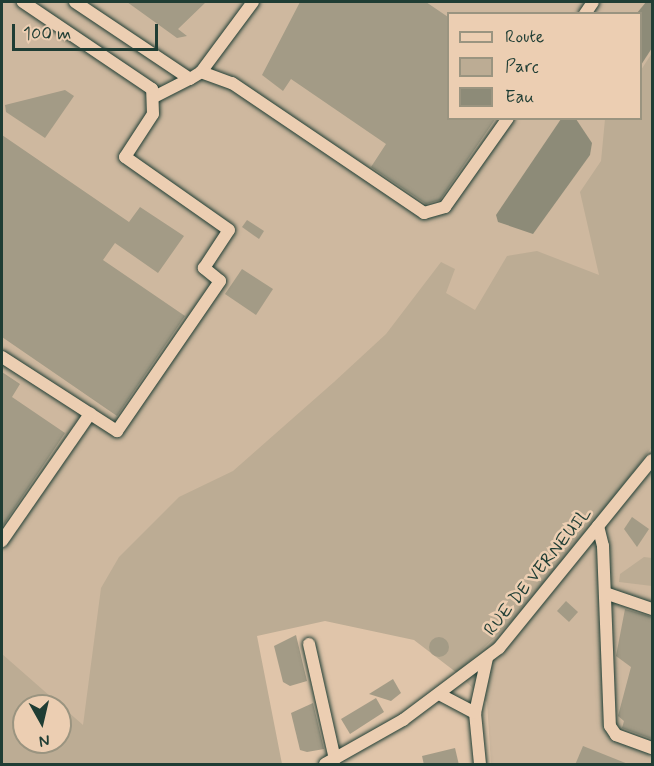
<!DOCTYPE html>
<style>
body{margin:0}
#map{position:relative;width:654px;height:766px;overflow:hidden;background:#e0c5aa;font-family:Mynerve,sans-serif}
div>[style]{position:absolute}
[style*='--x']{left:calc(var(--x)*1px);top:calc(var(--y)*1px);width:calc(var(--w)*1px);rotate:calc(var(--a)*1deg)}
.built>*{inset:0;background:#ceb89f}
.green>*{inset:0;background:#bcac94}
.water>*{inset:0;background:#8d8b78}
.building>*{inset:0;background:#a39b86}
.round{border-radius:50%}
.roads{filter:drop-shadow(0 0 2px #1f3d34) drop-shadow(0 0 2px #1f3d34)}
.minor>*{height:12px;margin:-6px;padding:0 6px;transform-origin:6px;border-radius:6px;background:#ecceb2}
span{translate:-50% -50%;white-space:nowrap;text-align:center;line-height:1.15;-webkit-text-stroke:5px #ecceb2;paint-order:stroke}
.street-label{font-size:18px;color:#1f3d34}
.frame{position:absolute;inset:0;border:3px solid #1f3d34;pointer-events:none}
.legend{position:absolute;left:447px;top:12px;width:195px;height:108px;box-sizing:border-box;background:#ecceb2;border:2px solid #9a9480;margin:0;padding:8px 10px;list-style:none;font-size:18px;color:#1f3d34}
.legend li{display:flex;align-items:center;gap:12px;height:30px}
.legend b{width:30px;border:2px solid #9a9480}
.north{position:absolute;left:12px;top:694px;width:60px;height:60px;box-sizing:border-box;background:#ecceb2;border:2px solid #9a9480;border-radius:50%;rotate:172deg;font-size:16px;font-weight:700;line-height:24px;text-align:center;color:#1f3d34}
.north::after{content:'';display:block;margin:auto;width:21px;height:27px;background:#1f3d34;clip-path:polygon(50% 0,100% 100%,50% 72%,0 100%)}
.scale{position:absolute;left:12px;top:24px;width:146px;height:27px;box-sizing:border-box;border:3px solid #1f3d34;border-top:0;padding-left:8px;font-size:18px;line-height:21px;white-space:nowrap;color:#1f3d34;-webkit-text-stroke:4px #ecceb2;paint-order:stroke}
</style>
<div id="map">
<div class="built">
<div style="clip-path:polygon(evenodd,2px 2px,652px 2px,652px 120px,627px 272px,336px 400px,96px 761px,2px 764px,2px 2px,448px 14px,640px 14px,640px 118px,448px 118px,448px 14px,2px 2px,24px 706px,60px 706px,60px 742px,24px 742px,24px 706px)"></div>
<div style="clip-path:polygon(652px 447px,652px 764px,491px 764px,487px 702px,457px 673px,544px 591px)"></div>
</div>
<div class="green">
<div style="clip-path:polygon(evenodd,652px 53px,652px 447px,544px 591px,457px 673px,414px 640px,325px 621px,257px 636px,282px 764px,2px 764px,2px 654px,83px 725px,101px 588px,119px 557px,179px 497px,233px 471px,334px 382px,386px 334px,441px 262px,455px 269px,446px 293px,475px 310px,507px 256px,537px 251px,599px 275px,580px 192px,601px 161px,605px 119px,640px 118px,641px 70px,652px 53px,24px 706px,60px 706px,60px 742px,24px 742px,24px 706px)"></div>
<div style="clip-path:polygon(644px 557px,652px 558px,652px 586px,619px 582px,620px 574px)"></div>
</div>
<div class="water">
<div style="clip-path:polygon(646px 2px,652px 2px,652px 48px,641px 65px,637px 13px)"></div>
<div style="clip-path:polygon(561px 119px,576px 119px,592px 143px,590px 155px,533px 234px,498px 222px,496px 215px)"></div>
</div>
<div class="building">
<div style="clip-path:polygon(127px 2px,206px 2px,178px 29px,187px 36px,177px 38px)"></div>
<div style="clip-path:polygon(300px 2px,426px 2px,448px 17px,448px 118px,496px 118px,440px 200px,426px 204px,371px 167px,386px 144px,291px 79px,283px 91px,262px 75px)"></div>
<div style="clip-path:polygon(65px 90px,74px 96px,45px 138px,6px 112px,5px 105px)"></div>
<div style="clip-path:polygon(2px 135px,129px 222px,140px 207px,184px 236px,158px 273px,115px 243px,103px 260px,185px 316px,117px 416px,2px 337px)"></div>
<div style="clip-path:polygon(247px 220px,264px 231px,259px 239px,242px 227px)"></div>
<div style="clip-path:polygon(242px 269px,273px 289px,256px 315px,225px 294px)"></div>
<div style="clip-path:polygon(2px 372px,20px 384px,12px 397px,65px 433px,2px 527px)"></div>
<div style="clip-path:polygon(632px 517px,649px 529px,637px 547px,624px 529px)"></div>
<div style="clip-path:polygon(566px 601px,578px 612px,569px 622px,557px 611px)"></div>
<div style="clip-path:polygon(625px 609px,652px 617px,652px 739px,622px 728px,624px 721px,618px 716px,631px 667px,616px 656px)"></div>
<div style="clip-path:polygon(296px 635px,307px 681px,290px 686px,283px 682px,274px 646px)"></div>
<div class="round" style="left:429px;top:637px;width:20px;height:20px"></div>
<div style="clip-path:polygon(393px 679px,401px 693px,391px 701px,369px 694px)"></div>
<div style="clip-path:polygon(376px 698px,384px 712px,350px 734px,341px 719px)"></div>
<div style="clip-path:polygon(313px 703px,324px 749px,307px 752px,300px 750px,291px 713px)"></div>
<div style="clip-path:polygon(583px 746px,628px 764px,628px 765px,575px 765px)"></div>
<div style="clip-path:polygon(455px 748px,459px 765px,424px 765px,422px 756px)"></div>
</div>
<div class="roads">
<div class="minor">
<div style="--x:75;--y:2;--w:138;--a:33.8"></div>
<div style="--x:190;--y:79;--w:13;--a:-32"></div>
<div style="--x:201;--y:72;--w:87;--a:-53.4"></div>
<div style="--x:585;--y:14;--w:14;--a:-56"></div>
<div style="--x:201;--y:72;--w:33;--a:20"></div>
<div style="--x:232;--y:83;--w:232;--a:34.1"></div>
<div style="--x:424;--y:213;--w:22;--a:-16"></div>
<div style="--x:445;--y:207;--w:109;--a:-54.7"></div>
<div style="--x:156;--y:96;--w:38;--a:-27"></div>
<div style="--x:2;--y:357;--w:137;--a:32.8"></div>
<div style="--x:117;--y:431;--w:182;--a:-55.5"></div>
<div style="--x:220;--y:281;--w:21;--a:-141"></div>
<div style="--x:204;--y:268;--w:45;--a:-56.7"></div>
<div style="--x:229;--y:230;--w:127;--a:-144.9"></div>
<div style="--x:125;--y:157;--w:51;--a:-56.9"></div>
<div style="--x:153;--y:114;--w:25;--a:-92"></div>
<div style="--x:152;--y:89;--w:156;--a:-146"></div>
<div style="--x:598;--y:526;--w:21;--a:76"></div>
<div style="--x:603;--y:546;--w:180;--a:87.8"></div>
<div style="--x:610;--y:726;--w:11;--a:56"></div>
<div style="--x:616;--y:735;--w:38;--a:20"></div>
<div style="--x:2;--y:541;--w:155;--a:-55.3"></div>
<div style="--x:605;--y:593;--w:50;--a:18.8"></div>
<div style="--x:309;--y:644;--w:118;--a:77.3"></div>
<div style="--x:439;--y:694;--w:41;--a:27.8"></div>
<div style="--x:325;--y:764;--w:90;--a:-29.4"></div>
<div style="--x:403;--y:720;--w:120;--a:-36.9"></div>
<div style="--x:499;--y:648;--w:242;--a:-50.9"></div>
<div style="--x:480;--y:764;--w:51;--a:-95.6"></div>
<div style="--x:475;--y:713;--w:56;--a:-77.7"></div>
</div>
</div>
<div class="street-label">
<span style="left:538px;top:572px;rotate:-51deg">RUE DE VERNEUIL</span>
</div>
<div class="frame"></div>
<ul class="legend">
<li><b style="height:8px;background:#ecceb2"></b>Route</li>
<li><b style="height:16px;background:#bcac94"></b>Parc</li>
<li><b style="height:16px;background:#8d8b78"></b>Eau</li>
</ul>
<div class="north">N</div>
<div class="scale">100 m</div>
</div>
